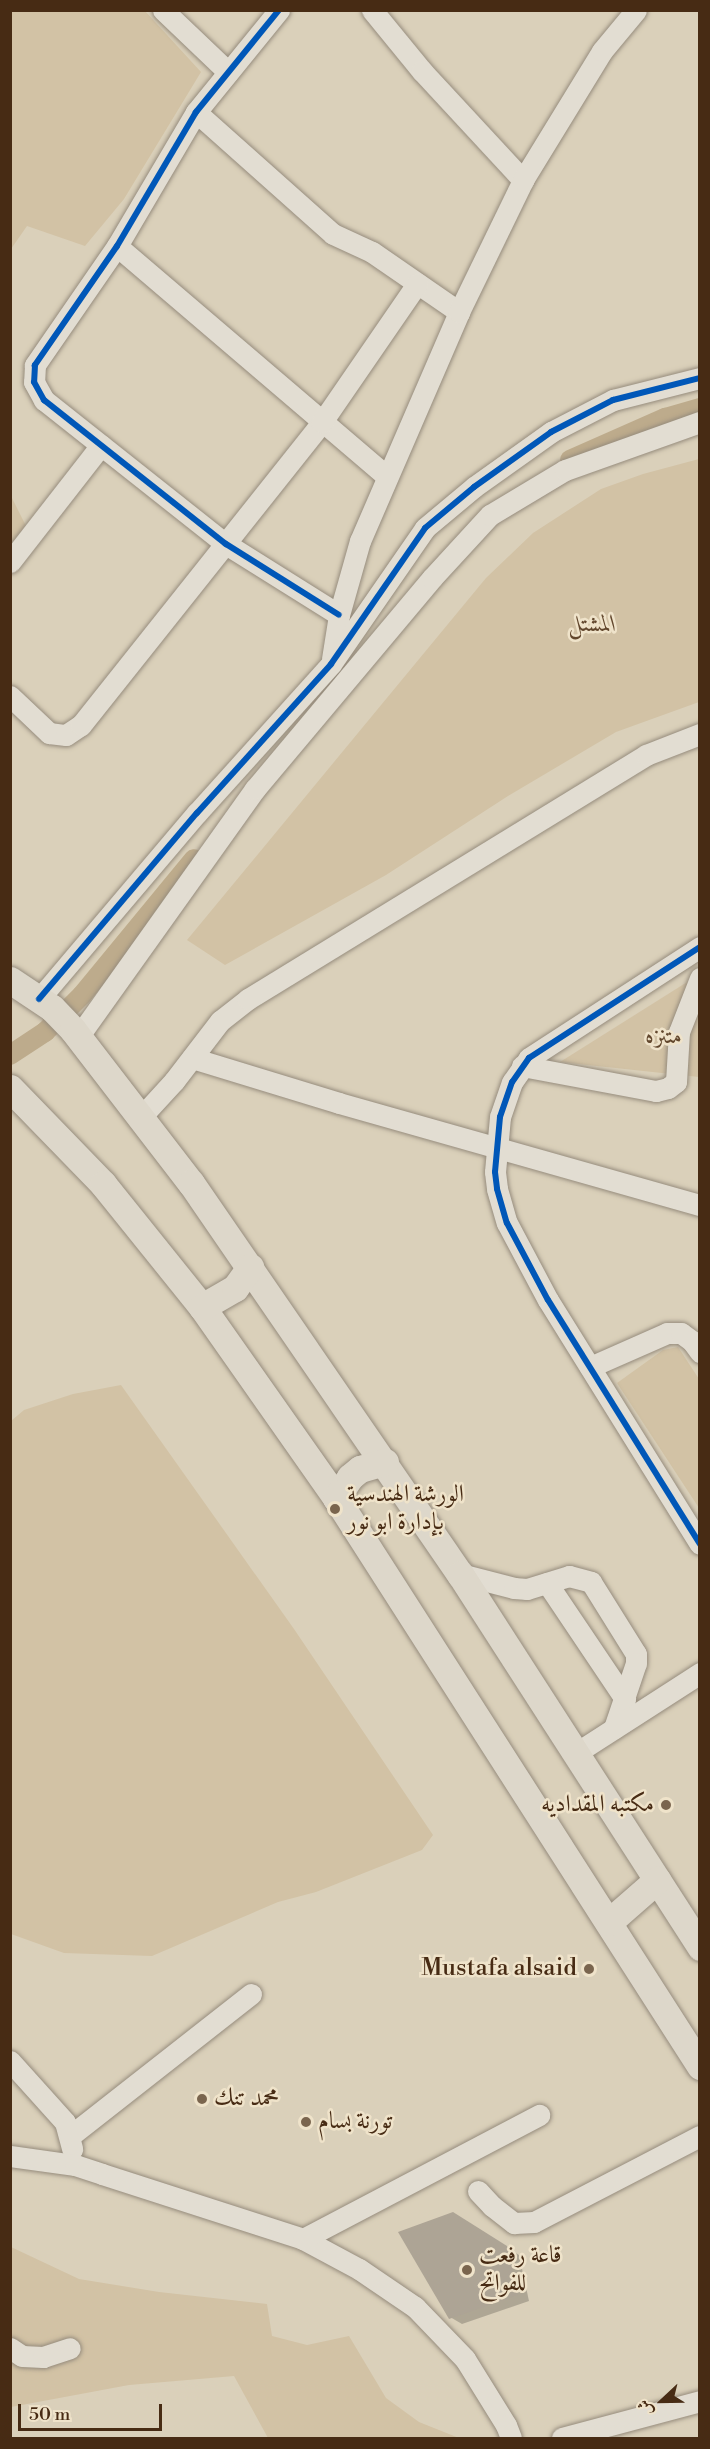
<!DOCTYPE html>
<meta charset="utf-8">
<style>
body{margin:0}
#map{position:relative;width:710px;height:2449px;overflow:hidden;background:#dad0ba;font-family:"Libre Bodoni",Amiri,serif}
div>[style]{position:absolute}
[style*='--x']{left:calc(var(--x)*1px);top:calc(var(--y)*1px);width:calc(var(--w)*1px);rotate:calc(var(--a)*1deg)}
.green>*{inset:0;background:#d2c2a5}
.shadow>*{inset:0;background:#0003}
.canal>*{height:20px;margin:-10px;padding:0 10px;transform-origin:10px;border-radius:10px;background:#bdab8c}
.building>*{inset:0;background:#ada495}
.roads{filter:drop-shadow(0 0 2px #968c7d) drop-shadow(0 0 2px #968c7d)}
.minor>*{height:21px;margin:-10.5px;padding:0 10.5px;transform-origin:10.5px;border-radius:10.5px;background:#e2ddd2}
.major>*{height:27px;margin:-13.5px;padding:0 13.5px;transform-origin:13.5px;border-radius:13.5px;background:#ddd7ca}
.cycleway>*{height:6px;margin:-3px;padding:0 3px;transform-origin:3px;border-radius:3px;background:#0057b8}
.dots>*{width:16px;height:16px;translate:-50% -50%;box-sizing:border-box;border:3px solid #efe3ca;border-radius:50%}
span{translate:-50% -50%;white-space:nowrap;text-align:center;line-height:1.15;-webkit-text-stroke:5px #efe3ca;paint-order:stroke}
.park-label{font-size:24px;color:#62472d;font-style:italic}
.poi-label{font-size:24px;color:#472b14}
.left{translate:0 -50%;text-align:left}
.right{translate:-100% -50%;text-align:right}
.frame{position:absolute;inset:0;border:12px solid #472b14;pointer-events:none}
.north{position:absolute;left:632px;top:2371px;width:60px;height:60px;-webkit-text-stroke:4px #efe3ca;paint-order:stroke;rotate:248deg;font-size:16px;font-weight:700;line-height:24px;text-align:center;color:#472b14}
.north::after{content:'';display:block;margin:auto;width:21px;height:27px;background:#472b14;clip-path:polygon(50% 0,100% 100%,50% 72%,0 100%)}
.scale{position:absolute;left:18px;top:2404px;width:144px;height:27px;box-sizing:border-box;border:3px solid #472b14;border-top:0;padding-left:8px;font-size:18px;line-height:21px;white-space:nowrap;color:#472b14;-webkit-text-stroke:4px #efe3ca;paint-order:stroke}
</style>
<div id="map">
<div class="green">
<div style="clip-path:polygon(11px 10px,145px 11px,201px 72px,124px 199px,85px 246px,27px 226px,11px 249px)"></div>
<div style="clip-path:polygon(699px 459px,699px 702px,616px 732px,508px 796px,386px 875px,225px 965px,187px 940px,486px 578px,533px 533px,601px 489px,643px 474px)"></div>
<div style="clip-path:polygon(10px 494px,27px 528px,10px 547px)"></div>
<div style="clip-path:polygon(699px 975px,699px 1077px,560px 1062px,684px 984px)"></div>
<div style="clip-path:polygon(678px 1347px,699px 1379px,699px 1508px,617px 1383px,663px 1350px)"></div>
<div style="clip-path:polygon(121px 1385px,294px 1629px,433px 1835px,422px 1850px,316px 1892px,278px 1902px,152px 1956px,64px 1953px,11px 1934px,11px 1421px,24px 1410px,73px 1394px)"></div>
<div style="clip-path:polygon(11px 2247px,79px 2279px,159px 2292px,267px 2304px,272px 2336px,307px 2345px,349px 2336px,386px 2398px,419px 2422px,459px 2438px,268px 2438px,234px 2376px,129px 2385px,11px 2407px)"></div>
</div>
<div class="shadow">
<div style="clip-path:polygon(466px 2221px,519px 2255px,529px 2301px,462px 2324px,450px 2317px)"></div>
</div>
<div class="canal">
<div style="--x:570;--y:460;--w:104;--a:-23.9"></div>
<div style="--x:665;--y:418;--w:36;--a:-16"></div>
<div style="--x:10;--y:1055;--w:42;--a:-33.3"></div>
<div style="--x:45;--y:1032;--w:52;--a:-45"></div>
<div style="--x:82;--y:995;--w:176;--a:-50.5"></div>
</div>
<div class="building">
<div style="clip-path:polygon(453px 2212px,507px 2246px,518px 2295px,449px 2319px,398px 2232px)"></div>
</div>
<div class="roads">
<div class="minor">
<div style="--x:163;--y:10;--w:90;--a:43.6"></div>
<div style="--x:279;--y:10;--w:132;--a:129.1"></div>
<div style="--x:196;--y:112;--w:156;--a:120.5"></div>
<div style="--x:117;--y:246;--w:145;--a:124.6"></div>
<div style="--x:35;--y:365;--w:17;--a:93"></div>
<div style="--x:34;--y:382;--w:21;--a:61"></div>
<div style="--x:44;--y:400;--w:232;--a:38.4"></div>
<div style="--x:226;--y:544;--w:133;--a:32.1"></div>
<div style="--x:372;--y:10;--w:79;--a:50.7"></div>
<div style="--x:422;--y:71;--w:149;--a:47.2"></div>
<div style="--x:196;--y:112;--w:183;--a:41.7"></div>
<div style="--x:333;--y:234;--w:43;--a:24.8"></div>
<div style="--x:372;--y:252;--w:106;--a:34.6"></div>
<div style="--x:117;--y:246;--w:355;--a:40.5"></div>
<div style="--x:10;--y:562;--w:148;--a:-52.1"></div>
<div style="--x:332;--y:659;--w:45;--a:-81"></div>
<div style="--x:339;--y:615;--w:77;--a:-74.2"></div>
<div style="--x:360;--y:541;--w:249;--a:-66.6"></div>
<div style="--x:459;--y:312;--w:147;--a:-64.1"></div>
<div style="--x:523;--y:180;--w:151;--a:-58.5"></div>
<div style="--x:602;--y:51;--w:53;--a:-50.3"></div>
<div style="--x:10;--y:696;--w:54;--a:43.5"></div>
<div style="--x:49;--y:733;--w:17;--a:7"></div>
<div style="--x:66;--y:735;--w:18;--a:-34"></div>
<div style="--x:81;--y:725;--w:387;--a:-51.5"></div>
<div style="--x:322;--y:422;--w:168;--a:-55.5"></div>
<div style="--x:700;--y:947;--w:204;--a:147"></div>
<div style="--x:529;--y:1058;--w:29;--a:125"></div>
<div style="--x:512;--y:1082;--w:37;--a:109"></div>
<div style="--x:500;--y:1117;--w:55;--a:95.2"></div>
<div style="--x:495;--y:1172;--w:17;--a:83"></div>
<div style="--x:497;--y:1189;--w:35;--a:74"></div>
<div style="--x:507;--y:1223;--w:87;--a:62"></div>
<div style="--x:548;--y:1300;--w:287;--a:58.1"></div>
<div style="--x:39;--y:999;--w:244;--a:-49.7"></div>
<div style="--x:197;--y:813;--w:200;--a:-48"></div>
<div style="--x:331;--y:664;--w:165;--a:-55.3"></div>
<div style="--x:425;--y:528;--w:64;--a:-39.9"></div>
<div style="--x:474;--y:487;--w:95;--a:-35.5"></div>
<div style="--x:551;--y:432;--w:70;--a:-27.3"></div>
<div style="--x:613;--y:400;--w:90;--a:-14.2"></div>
<div style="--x:78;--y:1037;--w:305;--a:-54.5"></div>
<div style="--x:255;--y:789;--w:275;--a:-50"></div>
<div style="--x:432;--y:578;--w:86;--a:-47.4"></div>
<div style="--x:490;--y:515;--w:87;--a:-31"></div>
<div style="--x:565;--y:470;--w:143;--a:-19.6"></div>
<div style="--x:192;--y:1058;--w:154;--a:17"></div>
<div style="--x:339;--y:1103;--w:375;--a:15.8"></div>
<div style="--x:522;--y:1066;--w:136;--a:10.6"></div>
<div style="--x:656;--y:1091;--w:12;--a:-14"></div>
<div style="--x:668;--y:1088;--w:10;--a:-37"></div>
<div style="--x:676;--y:1082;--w:50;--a:-86.6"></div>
<div style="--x:679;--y:1032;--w:58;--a:-68.7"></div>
<div style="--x:141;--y:1117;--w:49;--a:-47.5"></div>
<div style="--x:174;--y:1081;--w:76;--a:-52.5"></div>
<div style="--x:220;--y:1021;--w:36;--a:-38"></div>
<div style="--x:248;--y:999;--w:467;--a:-31.5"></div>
<div style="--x:646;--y:755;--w:58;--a:-21.3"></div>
<div style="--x:590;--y:1367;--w:84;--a:-23.8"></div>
<div style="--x:667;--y:1333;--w:14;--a:0"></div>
<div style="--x:681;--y:1333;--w:14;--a:36"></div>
<div style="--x:692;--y:1341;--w:14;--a:54"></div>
<div style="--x:460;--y:1574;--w:56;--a:14.5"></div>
<div style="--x:514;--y:1588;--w:13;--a:4"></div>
<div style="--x:527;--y:1589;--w:44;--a:-17.2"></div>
<div style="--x:569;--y:1576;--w:23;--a:15"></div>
<div style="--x:591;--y:1582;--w:85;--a:58"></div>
<div style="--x:636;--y:1654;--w:9;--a:90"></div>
<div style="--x:636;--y:1663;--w:69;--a:108.7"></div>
<div style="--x:547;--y:1583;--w:140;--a:56.1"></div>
<div style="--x:576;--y:1753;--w:148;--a:-32.8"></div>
<div style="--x:10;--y:2061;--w:82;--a:48"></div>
<div style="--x:65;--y:2122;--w:28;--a:75"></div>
<div style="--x:70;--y:2136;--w:230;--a:-38.1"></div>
<div style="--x:10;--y:2156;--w:66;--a:7.9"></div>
<div style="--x:75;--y:2165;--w:28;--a:18"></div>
<div style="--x:102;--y:2174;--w:211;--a:17.9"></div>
<div style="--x:303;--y:2239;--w:64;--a:28.2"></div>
<div style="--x:359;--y:2269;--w:68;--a:34.2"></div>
<div style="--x:415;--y:2307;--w:72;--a:46.1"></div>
<div style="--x:465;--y:2359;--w:78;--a:58.2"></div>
<div style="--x:506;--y:2425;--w:14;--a:69"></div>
<div style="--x:478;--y:2191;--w:21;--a:47"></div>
<div style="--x:492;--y:2206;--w:28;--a:38"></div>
<div style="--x:514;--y:2223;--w:20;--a:-3"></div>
<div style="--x:534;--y:2222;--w:187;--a:-27.4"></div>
<div style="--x:303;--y:2239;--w:267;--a:-27.7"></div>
<div style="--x:10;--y:2348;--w:14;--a:34"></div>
<div style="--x:22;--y:2356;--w:21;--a:3"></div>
<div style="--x:43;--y:2357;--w:28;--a:-18"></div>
<div style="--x:562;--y:2438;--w:143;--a:-15"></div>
</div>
<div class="major">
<div style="--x:10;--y:980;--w:50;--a:33.7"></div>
<div style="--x:52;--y:1008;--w:30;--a:46"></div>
<div style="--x:73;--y:1030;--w:193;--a:52.4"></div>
<div style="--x:191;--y:1183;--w:475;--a:55.5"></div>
<div style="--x:460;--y:1574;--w:444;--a:57.2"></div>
<div style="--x:10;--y:1088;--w:134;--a:45.9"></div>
<div style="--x:103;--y:1184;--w:158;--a:51.2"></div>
<div style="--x:202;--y:1307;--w:233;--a:54.9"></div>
<div style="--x:336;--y:1498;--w:675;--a:57.35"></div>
<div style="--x:202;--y:1307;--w:38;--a:-30"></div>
<div style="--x:235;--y:1288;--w:26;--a:-54"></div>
<div style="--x:336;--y:1498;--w:25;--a:-56"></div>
<div style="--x:350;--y:1477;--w:13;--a:-39"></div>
<div style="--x:360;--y:1469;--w:26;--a:-16"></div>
<div style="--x:609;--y:1922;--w:64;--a:-41.2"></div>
</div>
</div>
<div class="cycleway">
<div style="--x:279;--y:10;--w:132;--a:129.1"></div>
<div style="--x:196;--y:112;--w:156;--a:120.5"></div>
<div style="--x:117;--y:246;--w:145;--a:124.6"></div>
<div style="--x:35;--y:365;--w:17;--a:93"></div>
<div style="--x:34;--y:382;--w:21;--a:61"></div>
<div style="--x:44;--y:400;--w:232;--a:38.4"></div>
<div style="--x:226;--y:544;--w:133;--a:32.1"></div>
<div style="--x:700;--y:947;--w:204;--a:147"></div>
<div style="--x:529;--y:1058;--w:29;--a:125"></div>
<div style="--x:512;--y:1082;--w:37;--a:109"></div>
<div style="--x:500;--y:1117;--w:55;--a:95.2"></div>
<div style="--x:495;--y:1172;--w:17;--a:83"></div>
<div style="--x:497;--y:1189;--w:35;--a:74"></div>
<div style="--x:507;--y:1223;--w:87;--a:62"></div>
<div style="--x:548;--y:1300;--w:287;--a:58.1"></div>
<div style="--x:39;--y:999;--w:244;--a:-49.7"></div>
<div style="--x:197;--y:813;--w:200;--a:-48"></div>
<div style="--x:331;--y:664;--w:165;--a:-55.3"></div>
<div style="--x:425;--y:528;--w:64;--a:-39.9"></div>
<div style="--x:474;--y:487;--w:95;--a:-35.5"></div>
<div style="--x:551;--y:432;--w:70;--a:-27.3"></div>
<div style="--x:613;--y:400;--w:90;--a:-14.2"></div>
</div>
<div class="dots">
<div style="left:335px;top:1509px;background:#7a654e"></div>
<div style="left:666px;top:1805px;background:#7a654e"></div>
<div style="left:589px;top:1969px;background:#7a654e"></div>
<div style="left:202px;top:2099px;background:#7a654e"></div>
<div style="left:306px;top:2122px;background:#7a654e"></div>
<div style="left:467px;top:2270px;background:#7a654e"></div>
</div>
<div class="park-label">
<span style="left:592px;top:625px">المشتل</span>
<span style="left:664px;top:1037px">متنزه</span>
</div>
<div class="poi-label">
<span class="left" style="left:347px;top:1509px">الورشة الهندسية<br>بإدارة ابو نور</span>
<span class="right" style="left:654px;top:1805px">مكتبه المقداديه</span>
<span class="right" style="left:577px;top:1969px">Mustafa alsaid</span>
<span class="left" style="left:214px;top:2099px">محمد تنك</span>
<span class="left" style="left:318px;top:2122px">تورنة بسام</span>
<span class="left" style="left:479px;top:2270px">قاعة رفعت<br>للفواتح</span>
</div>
<div class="frame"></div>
<div class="north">ش</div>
<div class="scale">50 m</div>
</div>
